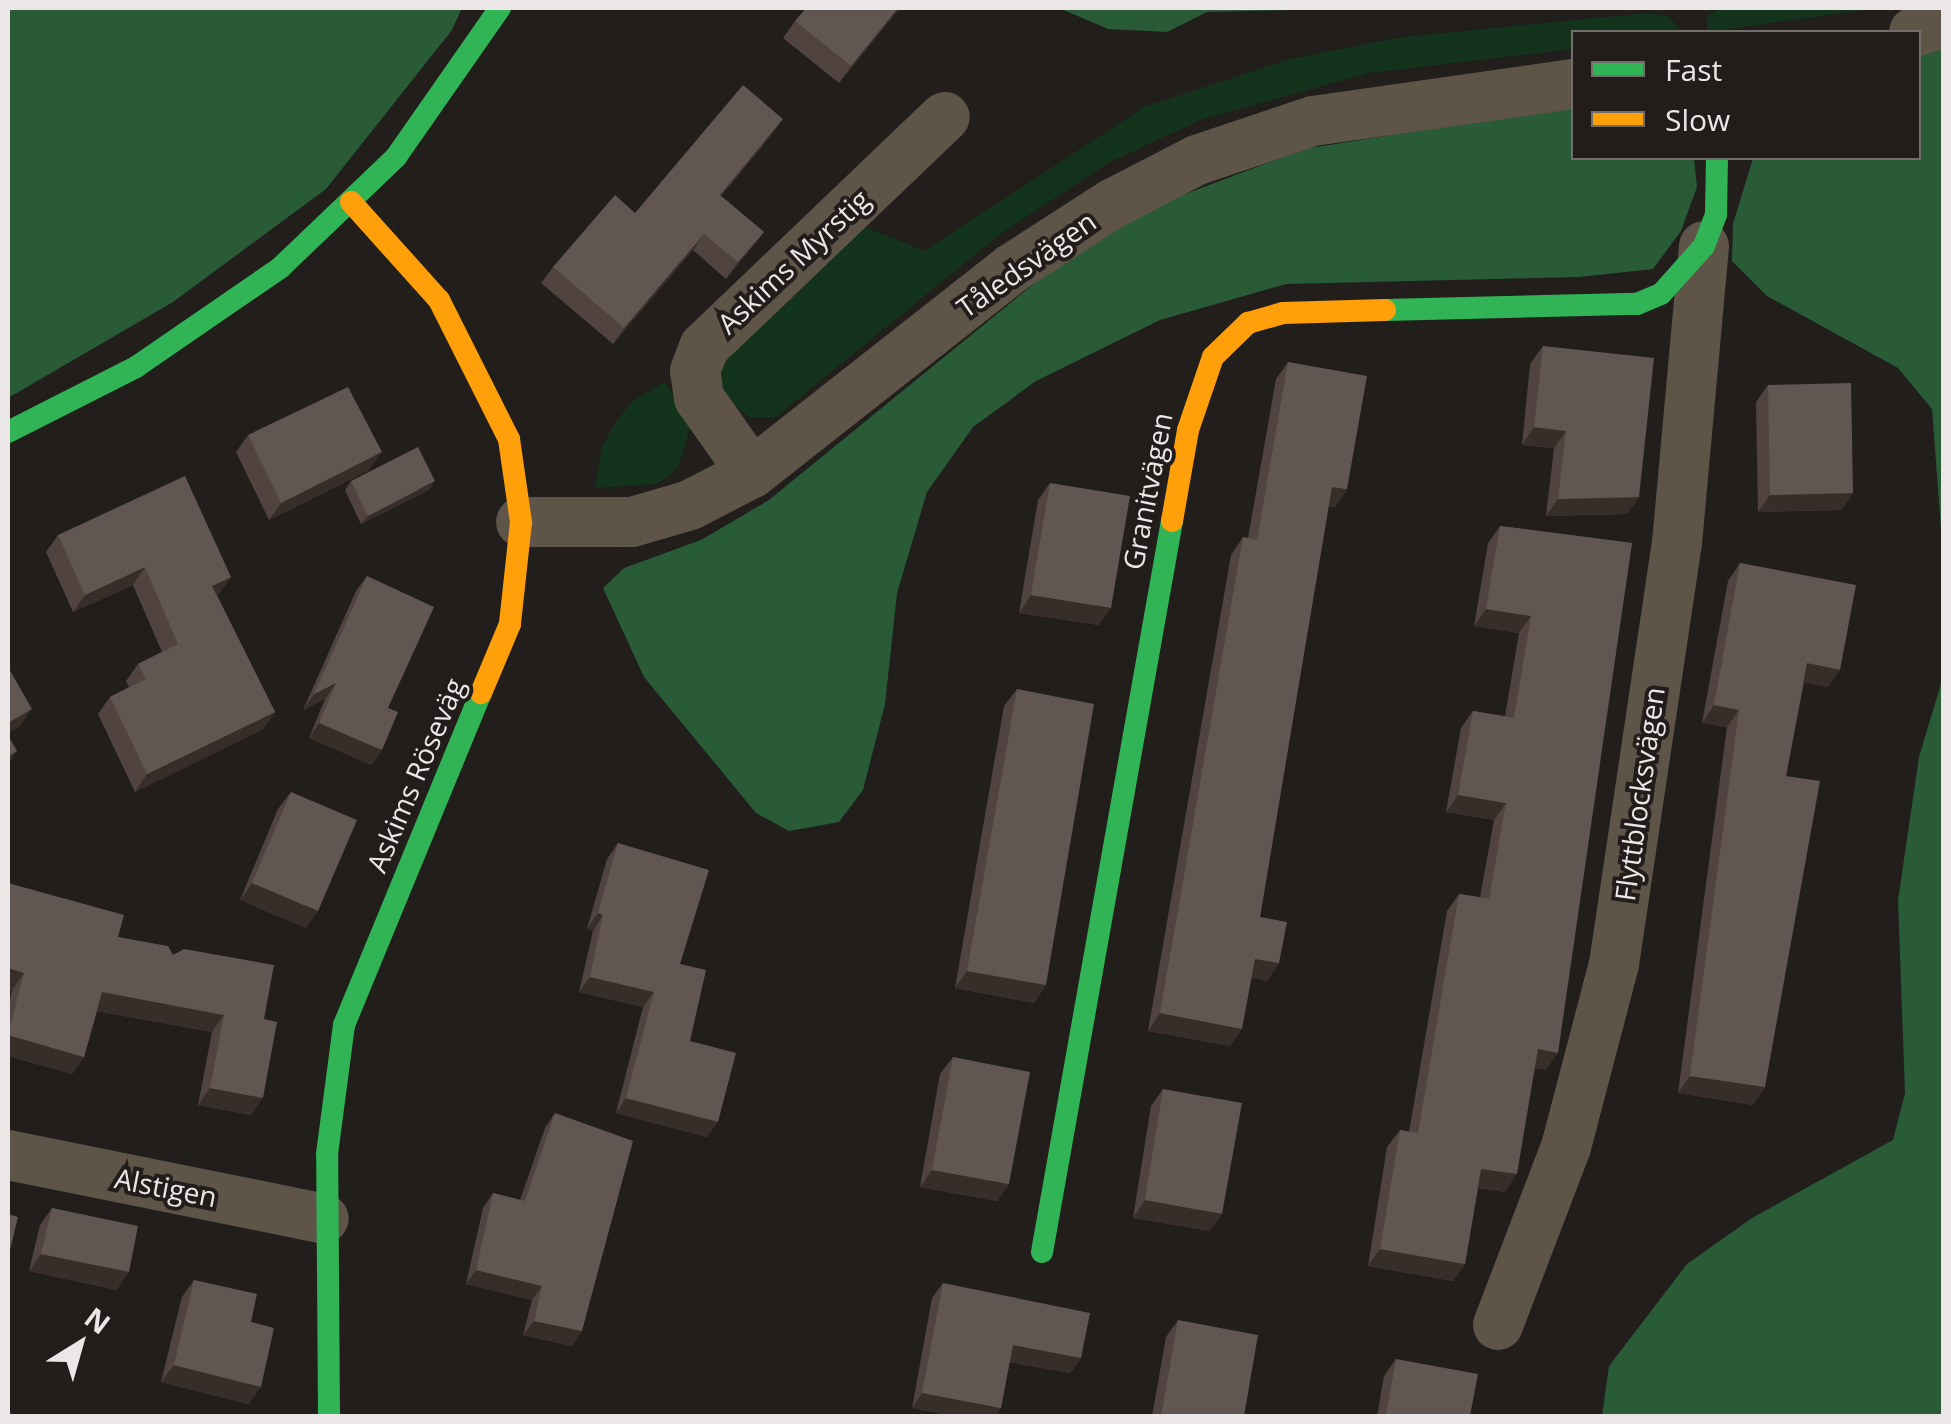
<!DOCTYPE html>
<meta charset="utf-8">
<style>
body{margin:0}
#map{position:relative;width:1951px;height:1424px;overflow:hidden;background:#211e1c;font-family:"Open Sans",sans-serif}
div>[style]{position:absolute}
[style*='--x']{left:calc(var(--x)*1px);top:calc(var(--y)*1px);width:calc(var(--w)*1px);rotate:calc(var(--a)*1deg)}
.green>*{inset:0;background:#13331c}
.forest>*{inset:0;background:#295b37}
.street>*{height:50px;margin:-25px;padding:0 25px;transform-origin:25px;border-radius:25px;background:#5e5448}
.fast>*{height:22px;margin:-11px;padding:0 11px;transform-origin:11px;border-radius:11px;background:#30b455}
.slow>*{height:22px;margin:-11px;padding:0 11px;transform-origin:11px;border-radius:11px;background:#ff9f0a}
.wall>*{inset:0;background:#514440}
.shaded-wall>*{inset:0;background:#372e2a}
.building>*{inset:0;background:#615651}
span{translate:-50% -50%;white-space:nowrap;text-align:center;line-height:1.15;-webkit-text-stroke:8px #221d1b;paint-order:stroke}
.street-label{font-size:28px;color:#ebe7e6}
.frame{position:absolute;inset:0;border:10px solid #ebe7e6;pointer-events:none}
.legend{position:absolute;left:1571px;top:30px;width:350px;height:130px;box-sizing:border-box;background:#221d1b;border:2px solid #726e6c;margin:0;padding:12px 18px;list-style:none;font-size:30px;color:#ebe7e6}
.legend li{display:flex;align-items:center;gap:20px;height:50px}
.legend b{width:50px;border:2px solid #726e6c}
.north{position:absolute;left:30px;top:1294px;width:100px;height:100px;-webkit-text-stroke:8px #221d1b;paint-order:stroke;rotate:37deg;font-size:28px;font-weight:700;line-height:40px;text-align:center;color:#ebe7e6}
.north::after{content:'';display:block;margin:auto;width:35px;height:45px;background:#ebe7e6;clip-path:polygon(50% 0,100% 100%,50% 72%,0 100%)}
</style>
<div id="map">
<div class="green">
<div style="clip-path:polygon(1720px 8px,1879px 8px,1707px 32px,1707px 16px)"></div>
<div style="clip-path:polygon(1648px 13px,1669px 16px,1681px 32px,1574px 32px,1573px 49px,1369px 73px,1203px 119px,1110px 162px,999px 235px,776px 417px,749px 417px,721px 396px,719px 363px,860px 225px,925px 251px,1144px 107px,1286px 60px,1402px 37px)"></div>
<div style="clip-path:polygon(665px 382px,692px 421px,678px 468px,657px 484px,595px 488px,602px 446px,616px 422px,632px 401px)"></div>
</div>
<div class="forest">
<div style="clip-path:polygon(8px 8px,462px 8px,452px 30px,326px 189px,173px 302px,8px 398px)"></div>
<div style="clip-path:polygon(1059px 8px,1368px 8px,1207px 12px,1167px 32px,1108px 29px)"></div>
<div style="clip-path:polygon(1943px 44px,1943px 556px,1932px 409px,1898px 368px,1767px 296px,1732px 261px,1733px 224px,1753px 158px,1918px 158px,1919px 51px)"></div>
<div style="clip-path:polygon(1573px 106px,1574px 158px,1694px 158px,1697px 187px,1681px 231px,1653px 269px,1579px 277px,1286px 284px,1160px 320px,1036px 381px,973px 427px,927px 492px,897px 593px,885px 704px,863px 790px,839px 822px,789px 831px,756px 813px,644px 677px,603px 588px,624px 568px,701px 540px,769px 500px,1058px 264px,1167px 201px,1304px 149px)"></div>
<div style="clip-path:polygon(1943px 677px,1943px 1416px,1602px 1416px,1609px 1366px,1687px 1264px,1752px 1218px,1893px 1140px,1905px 1093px,1898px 900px,1919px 757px)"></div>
</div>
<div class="street">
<div style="--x:1914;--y:32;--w:32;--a:-18"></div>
<div style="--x:752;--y:473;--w:92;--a:-125.2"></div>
<div style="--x:699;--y:398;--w:27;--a:-98"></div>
<div style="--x:695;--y:371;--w:26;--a:-69"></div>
<div style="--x:704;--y:347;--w:333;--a:-43.7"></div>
<div style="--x:521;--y:522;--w:111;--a:0"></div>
<div style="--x:632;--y:522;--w:60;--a:-16.3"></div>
<div style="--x:690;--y:505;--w:70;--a:-27.3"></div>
<div style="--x:752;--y:473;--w:330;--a:-38.2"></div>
<div style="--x:1011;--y:269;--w:120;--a:-32.8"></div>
<div style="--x:1112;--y:204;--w:96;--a:-27.4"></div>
<div style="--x:1197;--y:160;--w:122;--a:-18.6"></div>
<div style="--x:1313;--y:121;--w:264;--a:-8.1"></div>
<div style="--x:8;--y:1155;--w:322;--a:11.4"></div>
<div style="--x:1498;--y:1325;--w:191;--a:-69.1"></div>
<div style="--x:1566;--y:1147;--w:189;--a:-75.3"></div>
<div style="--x:1614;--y:964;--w:426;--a:-81.5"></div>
<div style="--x:1677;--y:543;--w:298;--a:-84.8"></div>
</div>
<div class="fast">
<div style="--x:1385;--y:310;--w:252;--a:-1.4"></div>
<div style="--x:1637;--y:304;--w:26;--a:-23"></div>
<div style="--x:1661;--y:294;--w:64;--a:-48.1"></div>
<div style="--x:1704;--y:246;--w:34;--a:-69"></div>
<div style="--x:1716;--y:214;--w:56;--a:-89"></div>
<div style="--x:8;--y:432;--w:144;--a:-26.9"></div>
<div style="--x:136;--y:367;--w:175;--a:-34.5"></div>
<div style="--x:280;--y:268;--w:161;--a:-43.7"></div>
<div style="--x:396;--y:157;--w:182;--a:-55.1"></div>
<div style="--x:1042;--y:1252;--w:742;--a:-79.92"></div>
<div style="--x:329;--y:1416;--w:262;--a:-90.4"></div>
<div style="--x:327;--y:1154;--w:130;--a:-82.5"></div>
<div style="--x:344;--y:1025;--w:359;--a:-67.6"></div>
</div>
<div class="slow">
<div style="--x:351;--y:202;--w:132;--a:48.1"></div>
<div style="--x:439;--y:300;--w:156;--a:63.3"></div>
<div style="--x:509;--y:439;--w:84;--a:81.8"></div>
<div style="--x:521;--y:522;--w:103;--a:96.2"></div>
<div style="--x:510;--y:624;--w:75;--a:112.8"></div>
<div style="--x:1172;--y:521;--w:92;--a:-80"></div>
<div style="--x:1188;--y:430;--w:77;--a:-71.1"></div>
<div style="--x:1213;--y:357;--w:49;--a:-44.2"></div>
<div style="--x:1248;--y:323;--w:36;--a:-16"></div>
<div style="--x:1283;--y:313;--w:102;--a:-1.7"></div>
</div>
<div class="wall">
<div style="clip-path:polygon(900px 8px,839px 83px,783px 38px,795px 21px)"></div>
<div style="clip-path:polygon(771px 136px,721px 196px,764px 232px,726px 279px,693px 250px,613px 344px,541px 283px,553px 267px,635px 213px)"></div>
<div style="clip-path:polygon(1543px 346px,1639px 497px,1627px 514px,1546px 516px,1554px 448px,1522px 445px,1530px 364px)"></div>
<div style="clip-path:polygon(1288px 362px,1347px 489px,1335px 507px,1328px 506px,1260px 917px,1279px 963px,1267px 981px,1252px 977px,1230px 1046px,1148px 1031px,1231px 555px,1243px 537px,1248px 538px,1276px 379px)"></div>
<div style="clip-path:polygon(1768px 385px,1853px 493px,1841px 510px,1758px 512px,1756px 402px)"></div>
<div style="clip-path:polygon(248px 435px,369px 470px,269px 520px,236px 452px)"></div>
<div style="clip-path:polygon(351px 481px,429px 490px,361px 524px,345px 490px)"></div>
<div style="clip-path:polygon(1050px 483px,1099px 625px,1019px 613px,1038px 500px)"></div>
<div style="clip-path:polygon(1500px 526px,1632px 543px,1546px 1070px,1535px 1068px,1505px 1192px,1478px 1188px,1465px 1264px,1453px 1281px,1368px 1266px,1387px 1147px,1400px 1130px,1409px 1132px,1447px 911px,1459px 894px,1480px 897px,1494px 820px,1446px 812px,1461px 728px,1473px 711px,1505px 716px,1519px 633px,1474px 626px,1488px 543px)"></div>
<div style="clip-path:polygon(58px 535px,231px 577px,217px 595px,275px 712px,263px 729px,135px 792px,98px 714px,110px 697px,129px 687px,126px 681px,138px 664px,162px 652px,133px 585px,73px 612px,46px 552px)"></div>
<div style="clip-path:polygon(1740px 563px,1828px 687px,1804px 682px,1786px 776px,1765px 1087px,1753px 1105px,1678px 1093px,1727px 727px,1702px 723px,1728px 581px)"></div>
<div style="clip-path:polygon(367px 576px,388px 708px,372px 765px,309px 738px,325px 699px,303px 710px,356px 591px)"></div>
<div style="clip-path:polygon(1017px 689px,1046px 985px,1034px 1003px,955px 988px,1004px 706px)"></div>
<div style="clip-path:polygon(291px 792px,306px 928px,240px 900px,278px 809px)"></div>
<div style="clip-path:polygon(618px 843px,680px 964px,690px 1041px,707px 1137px,616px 1113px,643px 1007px,579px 992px,593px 931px,587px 929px,607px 859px)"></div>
<div style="clip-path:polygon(8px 883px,118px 937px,173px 955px,264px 1019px,251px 1115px,198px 1105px,212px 1032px,97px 1011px,84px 1057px,72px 1074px,8px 1056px,8px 1007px,12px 990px,8px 989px)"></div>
<div style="clip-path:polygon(953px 1057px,1009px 1184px,997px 1201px,920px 1187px,940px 1074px)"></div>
<div style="clip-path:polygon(1163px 1089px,1210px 1231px,1133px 1218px,1151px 1106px)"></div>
<div style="clip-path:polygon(555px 1113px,582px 1331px,572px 1346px,523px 1335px,532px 1300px,466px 1284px,483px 1208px,493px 1193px,520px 1200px,545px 1128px)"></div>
<div style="clip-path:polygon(52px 1208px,117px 1290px,29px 1271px,40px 1225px)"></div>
<div style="clip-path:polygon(194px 1280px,251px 1322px,249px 1404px,161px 1382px,182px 1297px)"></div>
<div style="clip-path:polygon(943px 1283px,1081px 1358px,1070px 1373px,1009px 1362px,1001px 1408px,995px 1416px,954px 1416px,912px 1408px,932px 1298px)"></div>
<div style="clip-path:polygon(1178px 1320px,1244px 1416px,1152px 1416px,1166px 1337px)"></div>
<div style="clip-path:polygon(1396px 1359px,1470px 1416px,1377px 1416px,1384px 1376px)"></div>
</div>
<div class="shaded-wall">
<div style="clip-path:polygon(898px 8px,900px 8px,839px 83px,851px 66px)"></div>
<div style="clip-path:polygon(783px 119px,771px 136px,708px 211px,720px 195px)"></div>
<div style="clip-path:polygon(764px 232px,752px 248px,726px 279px,738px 262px)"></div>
<div style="clip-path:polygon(704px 234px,693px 250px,613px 344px,624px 328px)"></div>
<div style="clip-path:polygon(1534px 427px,1566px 431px,1554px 448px,1522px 445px)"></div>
<div style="clip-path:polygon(382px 452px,369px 470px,269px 520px,281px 503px)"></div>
<div style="clip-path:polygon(435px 481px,429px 490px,361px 524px,368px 516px)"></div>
<div style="clip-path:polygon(1332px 487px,1347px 489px,1335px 507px,1320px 504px)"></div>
<div style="clip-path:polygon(1853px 493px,1841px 510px,1758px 512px,1770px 495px)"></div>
<div style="clip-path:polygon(1639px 497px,1627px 514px,1546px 516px,1558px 499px)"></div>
<div style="clip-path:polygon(145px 567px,133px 585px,73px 612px,85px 595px)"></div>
<div style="clip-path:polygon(231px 577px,219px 594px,200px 603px,212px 586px)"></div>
<div style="clip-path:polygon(1031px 595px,1111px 608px,1099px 625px,1019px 613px)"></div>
<div style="clip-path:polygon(1486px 609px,1531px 616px,1519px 633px,1474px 626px)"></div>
<div style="clip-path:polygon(1807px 663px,1840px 670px,1828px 687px,1795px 681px)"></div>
<div style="clip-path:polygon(336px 683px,325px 699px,303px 710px,314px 694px)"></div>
<div style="clip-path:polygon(1714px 705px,1739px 710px,1727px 727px,1702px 723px)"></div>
<div style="clip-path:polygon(32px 709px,20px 726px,8px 733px,8px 723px)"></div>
<div style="clip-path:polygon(275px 712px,263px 729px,135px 792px,147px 774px)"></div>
<div style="clip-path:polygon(319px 723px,382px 750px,372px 765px,309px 738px)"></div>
<div style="clip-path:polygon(17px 751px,8px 765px,8px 757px)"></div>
<div style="clip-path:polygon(1458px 795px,1506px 803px,1494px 820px,1446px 812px)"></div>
<div style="clip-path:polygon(252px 883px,318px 911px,306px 928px,240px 900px)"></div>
<div style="clip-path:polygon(598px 913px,603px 915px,593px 931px,587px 929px)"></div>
<div style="clip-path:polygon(1255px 959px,1279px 963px,1267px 981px,1243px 976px)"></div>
<div style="clip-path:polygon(8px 968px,24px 973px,12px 990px,8px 989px)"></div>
<div style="clip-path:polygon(967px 971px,1046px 985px,1034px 1003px,955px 988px)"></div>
<div style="clip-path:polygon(590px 977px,654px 992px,643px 1007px,579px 992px)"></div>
<div style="clip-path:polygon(102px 992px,224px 1015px,212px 1032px,90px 1010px)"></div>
<div style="clip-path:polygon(1160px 1013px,1242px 1029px,1230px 1046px,1148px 1031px)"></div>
<div style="clip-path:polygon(8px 1035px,84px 1057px,72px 1074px,8px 1056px)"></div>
<div style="clip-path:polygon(1538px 1049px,1558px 1053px,1546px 1070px,1526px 1067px)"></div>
<div style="clip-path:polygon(1690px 1076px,1765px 1087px,1753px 1105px,1678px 1093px)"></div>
<div style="clip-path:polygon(210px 1088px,263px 1098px,251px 1115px,198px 1105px)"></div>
<div style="clip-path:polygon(626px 1098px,718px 1122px,707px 1137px,616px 1113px)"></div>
<div style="clip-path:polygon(1481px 1169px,1517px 1174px,1505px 1192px,1469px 1186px)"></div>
<div style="clip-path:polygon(932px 1170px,1009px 1184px,997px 1201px,920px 1187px)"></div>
<div style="clip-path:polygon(1145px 1200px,1222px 1214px,1210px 1231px,1133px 1218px)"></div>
<div style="clip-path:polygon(1380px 1249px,1465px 1264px,1453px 1281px,1368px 1266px)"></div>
<div style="clip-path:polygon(41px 1254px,129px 1272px,117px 1290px,29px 1271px)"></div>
<div style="clip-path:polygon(476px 1270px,542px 1286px,532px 1300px,466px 1284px)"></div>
<div style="clip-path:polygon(534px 1321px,582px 1331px,572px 1346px,523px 1335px)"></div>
<div style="clip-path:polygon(1013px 1345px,1081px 1358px,1070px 1373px,1002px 1361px)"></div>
<div style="clip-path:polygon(174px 1365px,261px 1387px,249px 1404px,161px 1382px)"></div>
<div style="clip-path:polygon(922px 1393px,1001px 1408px,995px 1416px,954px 1416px,912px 1408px)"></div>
</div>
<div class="building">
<div style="clip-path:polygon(806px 8px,898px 8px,851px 66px,795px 21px)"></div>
<div style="clip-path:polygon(743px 85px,783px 119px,720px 195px,764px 232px,738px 262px,704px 234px,624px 328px,553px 267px,615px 195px,635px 213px)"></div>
<div style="clip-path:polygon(1543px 346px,1654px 358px,1639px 497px,1558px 499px,1566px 431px,1534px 427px)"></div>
<div style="clip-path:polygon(1288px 362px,1367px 376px,1347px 489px,1332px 487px,1260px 917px,1287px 922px,1279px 963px,1255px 959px,1242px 1029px,1160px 1013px,1243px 537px,1257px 540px)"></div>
<div style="clip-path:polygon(1851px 383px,1853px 493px,1770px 495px,1768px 385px)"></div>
<div style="clip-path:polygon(348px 387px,382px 452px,281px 503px,248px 435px)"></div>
<div style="clip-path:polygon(418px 447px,435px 481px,368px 516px,351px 481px)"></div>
<div style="clip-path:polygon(185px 476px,231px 577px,212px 586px,275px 712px,147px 774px,110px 697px,146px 679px,138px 664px,178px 644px,145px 567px,85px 595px,58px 535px)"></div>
<div style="clip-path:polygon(1050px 483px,1130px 496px,1111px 608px,1031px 595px)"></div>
<div style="clip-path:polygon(1500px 526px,1632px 543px,1558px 1053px,1538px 1049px,1517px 1174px,1481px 1169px,1465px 1264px,1380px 1249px,1400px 1130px,1418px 1133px,1459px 894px,1489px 899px,1506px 803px,1458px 795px,1473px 711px,1514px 718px,1531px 616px,1486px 609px)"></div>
<div style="clip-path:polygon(1740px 563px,1856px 585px,1840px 670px,1807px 663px,1786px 776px,1820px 781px,1765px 1087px,1690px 1076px,1739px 710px,1714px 705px)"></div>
<div style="clip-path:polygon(367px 576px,434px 607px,388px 708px,398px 712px,382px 750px,319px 723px,336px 683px,314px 694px)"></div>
<div style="clip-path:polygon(8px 667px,32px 709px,8px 723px)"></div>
<div style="clip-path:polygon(1017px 689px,1094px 704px,1046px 985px,967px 971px)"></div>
<div style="clip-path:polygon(8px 735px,17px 751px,8px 757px)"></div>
<div style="clip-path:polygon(291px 792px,357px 820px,318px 911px,252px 883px)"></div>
<div style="clip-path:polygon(618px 843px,709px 870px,680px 964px,706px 970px,690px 1041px,736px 1053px,718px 1122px,626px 1098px,654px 992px,590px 977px,603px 915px,598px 913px)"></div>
<div style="clip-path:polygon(8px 883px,124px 915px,118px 937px,168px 946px,173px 955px,184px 949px,274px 965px,264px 1019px,277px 1022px,263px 1098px,210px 1088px,224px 1015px,102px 992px,84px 1057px,8px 1035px,24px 973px,8px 968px)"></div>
<div style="clip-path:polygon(953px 1057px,1030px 1072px,1009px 1184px,932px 1170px)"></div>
<div style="clip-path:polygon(1163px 1089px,1242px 1103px,1222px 1214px,1145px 1200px)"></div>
<div style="clip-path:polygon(555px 1113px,633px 1141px,582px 1331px,534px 1321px,542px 1286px,476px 1270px,493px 1193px,525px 1201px)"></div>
<div style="clip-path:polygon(52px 1208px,138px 1226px,129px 1272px,41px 1254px)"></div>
<div style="clip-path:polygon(8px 1214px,18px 1217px,8px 1258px)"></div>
<div style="clip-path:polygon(194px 1280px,257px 1294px,251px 1322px,274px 1328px,261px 1387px,174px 1365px)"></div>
<div style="clip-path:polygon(943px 1283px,1090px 1313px,1081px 1358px,1013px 1345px,1001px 1408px,922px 1393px)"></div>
<div style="clip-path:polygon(1178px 1320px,1258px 1335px,1244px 1416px,1161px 1416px)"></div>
<div style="clip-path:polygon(1396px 1359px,1478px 1374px,1470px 1416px,1386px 1416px)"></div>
</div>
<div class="street-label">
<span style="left:793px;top:261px;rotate:-43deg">Askims Myrstig</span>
<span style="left:1026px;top:264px;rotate:-35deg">Tåledsvägen</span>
<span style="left:1147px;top:491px;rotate:-79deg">Granitvägen</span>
<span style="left:415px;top:775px;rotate:-67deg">Askims Röseväg</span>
<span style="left:1639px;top:794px;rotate:-82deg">Flyttblocksvägen</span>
<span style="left:166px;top:1187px;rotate:11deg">Alstigen</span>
</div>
<div class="frame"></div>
<ul class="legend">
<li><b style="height:12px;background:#30b455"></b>Fast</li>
<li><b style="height:12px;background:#ff9f0a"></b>Slow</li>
</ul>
<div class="north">N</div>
</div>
